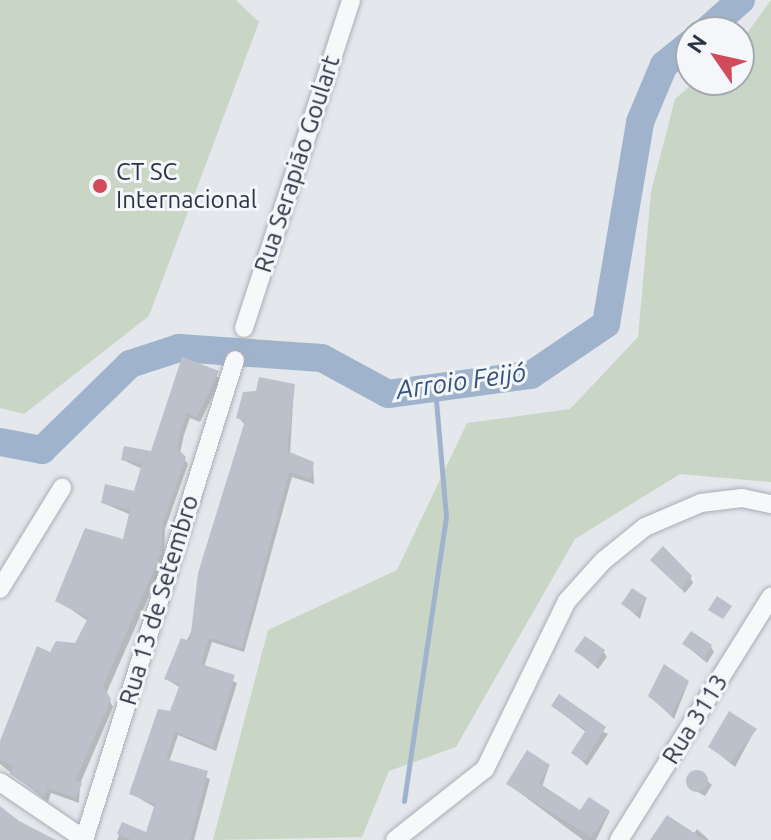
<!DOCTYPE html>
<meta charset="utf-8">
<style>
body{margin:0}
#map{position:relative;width:771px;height:840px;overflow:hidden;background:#e4e7ec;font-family:Ubuntu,sans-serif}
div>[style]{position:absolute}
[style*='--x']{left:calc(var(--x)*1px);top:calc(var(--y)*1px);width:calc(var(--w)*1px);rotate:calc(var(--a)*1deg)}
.green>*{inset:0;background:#c9d6c5}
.shadow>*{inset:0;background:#0003}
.stream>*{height:5px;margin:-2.5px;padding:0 2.5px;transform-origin:2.5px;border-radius:2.5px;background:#9fb4cc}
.river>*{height:28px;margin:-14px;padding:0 14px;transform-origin:14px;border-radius:14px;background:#9fb4cc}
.building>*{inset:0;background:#bbc0ca}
.round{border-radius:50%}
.roads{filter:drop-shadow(0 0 2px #a9aeb7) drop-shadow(0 0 2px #a9aeb7)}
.minor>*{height:18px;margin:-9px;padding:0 9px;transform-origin:9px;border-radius:9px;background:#f7f8fa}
.dots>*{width:22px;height:22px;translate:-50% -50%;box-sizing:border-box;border:4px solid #f4f6f9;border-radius:50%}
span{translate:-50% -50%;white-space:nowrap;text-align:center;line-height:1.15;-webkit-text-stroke:6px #f4f6f9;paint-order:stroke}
.street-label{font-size:24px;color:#2b3445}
.poi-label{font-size:24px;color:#2b3445}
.left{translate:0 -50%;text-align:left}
.water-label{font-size:26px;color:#34527a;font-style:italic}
.north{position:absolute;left:675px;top:16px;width:80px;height:80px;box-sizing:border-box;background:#f4f6f9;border:2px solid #a4a8b1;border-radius:50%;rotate:304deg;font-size:22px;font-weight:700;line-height:32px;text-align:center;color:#2b3445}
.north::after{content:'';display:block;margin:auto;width:28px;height:36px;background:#d1495b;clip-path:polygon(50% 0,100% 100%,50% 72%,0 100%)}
</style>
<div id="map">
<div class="green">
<div style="clip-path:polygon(0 0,236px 0,259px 22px,149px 316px,24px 414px,0 408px)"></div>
<div style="clip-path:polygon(771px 0,771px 482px,680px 474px,575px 539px,456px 747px,389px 771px,362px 837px,213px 840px,268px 630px,397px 570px,467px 423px,570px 409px,638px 337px,651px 192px,675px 99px,697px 80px,739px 80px,739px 44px)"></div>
</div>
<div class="shadow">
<div style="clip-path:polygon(187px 360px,221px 379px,200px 422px,190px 418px,184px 435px,180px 453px,188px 464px,165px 529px,164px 562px,106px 694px,113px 707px,80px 784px,79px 803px,51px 793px,48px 802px,0 764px,0 751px,50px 655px,76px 645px,89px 622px,58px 600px,125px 541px,131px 515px,103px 503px,136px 494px,142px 469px,123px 460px,153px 453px)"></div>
<div style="clip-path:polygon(294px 386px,290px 455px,313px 464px,314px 484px,292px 477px,244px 652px,212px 642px,204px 667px,237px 683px,216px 751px,178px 735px,169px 762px,210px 779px,194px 840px,117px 840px,123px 825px,147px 834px,156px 808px,132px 794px,181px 688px,166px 679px,197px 621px,245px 425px,239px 418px)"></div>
<div style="clip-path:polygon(653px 560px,690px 577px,693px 583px,685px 593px)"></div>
<div style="clip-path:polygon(646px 599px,640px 619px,623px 604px)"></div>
<div style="clip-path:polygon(684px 644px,711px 647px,714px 652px,707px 663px)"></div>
<div style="clip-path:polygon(577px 651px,603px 651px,607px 657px,598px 669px)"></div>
<div style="clip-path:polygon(688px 683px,674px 719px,650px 696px)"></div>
<div style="clip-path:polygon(553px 706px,608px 734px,587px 766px,574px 753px,587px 733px)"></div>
<div style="clip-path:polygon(755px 730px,735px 767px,710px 747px)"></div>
<div style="clip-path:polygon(549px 766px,542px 787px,581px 813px,609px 813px,596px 840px,583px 840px,508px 784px)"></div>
<div style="clip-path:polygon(695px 770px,712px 785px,705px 796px,687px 786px)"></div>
<div style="clip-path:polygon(697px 829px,709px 840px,650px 840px,693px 835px)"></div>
</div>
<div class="stream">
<div style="--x:404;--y:801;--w:287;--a:-81.6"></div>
<div style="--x:446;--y:517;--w:128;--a:-94.9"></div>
</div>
<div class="river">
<div style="--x:705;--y:32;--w:48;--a:-41.6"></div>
<div style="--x:0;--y:442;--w:43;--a:10.8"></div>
<div style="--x:42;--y:450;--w:123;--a:-44.3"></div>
<div style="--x:130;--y:364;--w:52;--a:-18.1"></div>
<div style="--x:179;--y:348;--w:143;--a:4"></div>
<div style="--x:322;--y:358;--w:75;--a:28.6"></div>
<div style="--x:388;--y:394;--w:144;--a:-7.6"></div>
<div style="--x:531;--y:375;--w:91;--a:-34.2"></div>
<div style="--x:606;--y:324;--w:205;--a:-80.4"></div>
<div style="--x:640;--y:122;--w:62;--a:-67.2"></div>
<div style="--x:664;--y:65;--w:35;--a:-39"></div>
</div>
<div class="building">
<div style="clip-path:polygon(182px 357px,219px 371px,197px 417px,187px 413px,181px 428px,177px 448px,186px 457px,163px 522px,161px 554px,103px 686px,111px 699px,75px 781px,82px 783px,76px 798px,48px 788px,44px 797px,10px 774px,14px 766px,0 760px,0 741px,37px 646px,50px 652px,56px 641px,75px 643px,88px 618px,55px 601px,85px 528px,123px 539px,130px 510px,101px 503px,105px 484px,134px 491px,142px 464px,121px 460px,124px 446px,151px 451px)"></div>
<div style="clip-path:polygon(259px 377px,295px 384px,287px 451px,314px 462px,311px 479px,289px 472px,242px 648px,209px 638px,201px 664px,235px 675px,213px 747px,175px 731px,166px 759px,208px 771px,190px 840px,132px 840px,117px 834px,122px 822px,146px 832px,155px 804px,129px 794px,158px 709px,170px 711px,180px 684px,164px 679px,181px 638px,190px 641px,198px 573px,245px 421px,236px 418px,243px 392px,256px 391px)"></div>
<div style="clip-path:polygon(663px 546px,692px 576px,681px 589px,650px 560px)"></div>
<div style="clip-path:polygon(632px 588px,647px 598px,636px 614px,621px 604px)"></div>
<div style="clip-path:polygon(717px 596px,732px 606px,723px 619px,708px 610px)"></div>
<div style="clip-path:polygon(691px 631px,712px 645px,704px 658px,682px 644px)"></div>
<div style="clip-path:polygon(585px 636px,605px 650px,595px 665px,574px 651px)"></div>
<div style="clip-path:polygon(664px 664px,689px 681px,671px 715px,648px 696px)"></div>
<div style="clip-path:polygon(559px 694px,606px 727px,584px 762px,571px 753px,586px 730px,551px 706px)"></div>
<div style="clip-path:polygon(729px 711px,757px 729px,731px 762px,708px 747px)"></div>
<div style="clip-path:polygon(527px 750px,550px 765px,539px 783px,580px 810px,589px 797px,610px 811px,591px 837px,506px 784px)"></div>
<div class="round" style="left:686px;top:770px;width:22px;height:22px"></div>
<div style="clip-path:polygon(0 806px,19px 821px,56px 840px,0 840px)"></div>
<div style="clip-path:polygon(667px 815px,705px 840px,650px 840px)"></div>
</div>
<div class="roads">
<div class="minor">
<div style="--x:244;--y:328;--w:345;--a:-71.9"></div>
<div style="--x:0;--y:589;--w:119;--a:-58.5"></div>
<div style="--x:0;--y:782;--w:102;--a:34.2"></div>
<div style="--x:84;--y:840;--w:503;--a:-72.54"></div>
<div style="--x:395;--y:840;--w:115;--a:-38.3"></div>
<div style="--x:485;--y:769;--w:187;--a:-64"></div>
<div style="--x:567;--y:601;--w:54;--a:-48"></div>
<div style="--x:603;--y:561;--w:54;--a:-39"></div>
<div style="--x:645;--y:527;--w:61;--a:-23.2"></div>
<div style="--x:701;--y:503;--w:41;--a:-7"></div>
<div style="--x:742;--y:498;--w:30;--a:12"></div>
<div style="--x:619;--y:840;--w:287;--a:-58"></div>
</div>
</div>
<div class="dots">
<div style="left:100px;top:186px;background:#d1495b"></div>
</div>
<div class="street-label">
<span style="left:297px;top:164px;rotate:-72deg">Rua Serapião Goulart</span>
<span style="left:159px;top:600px;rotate:-73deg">Rua 13 de Setembro</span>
<span style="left:695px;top:719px;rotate:-58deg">Rua 3113</span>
</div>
<div class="poi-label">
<span class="left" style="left:116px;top:186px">CT SC<br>Internacional</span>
</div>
<div class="water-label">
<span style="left:461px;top:381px;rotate:-8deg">Arroio Feijó</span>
</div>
<div class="north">N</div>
</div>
